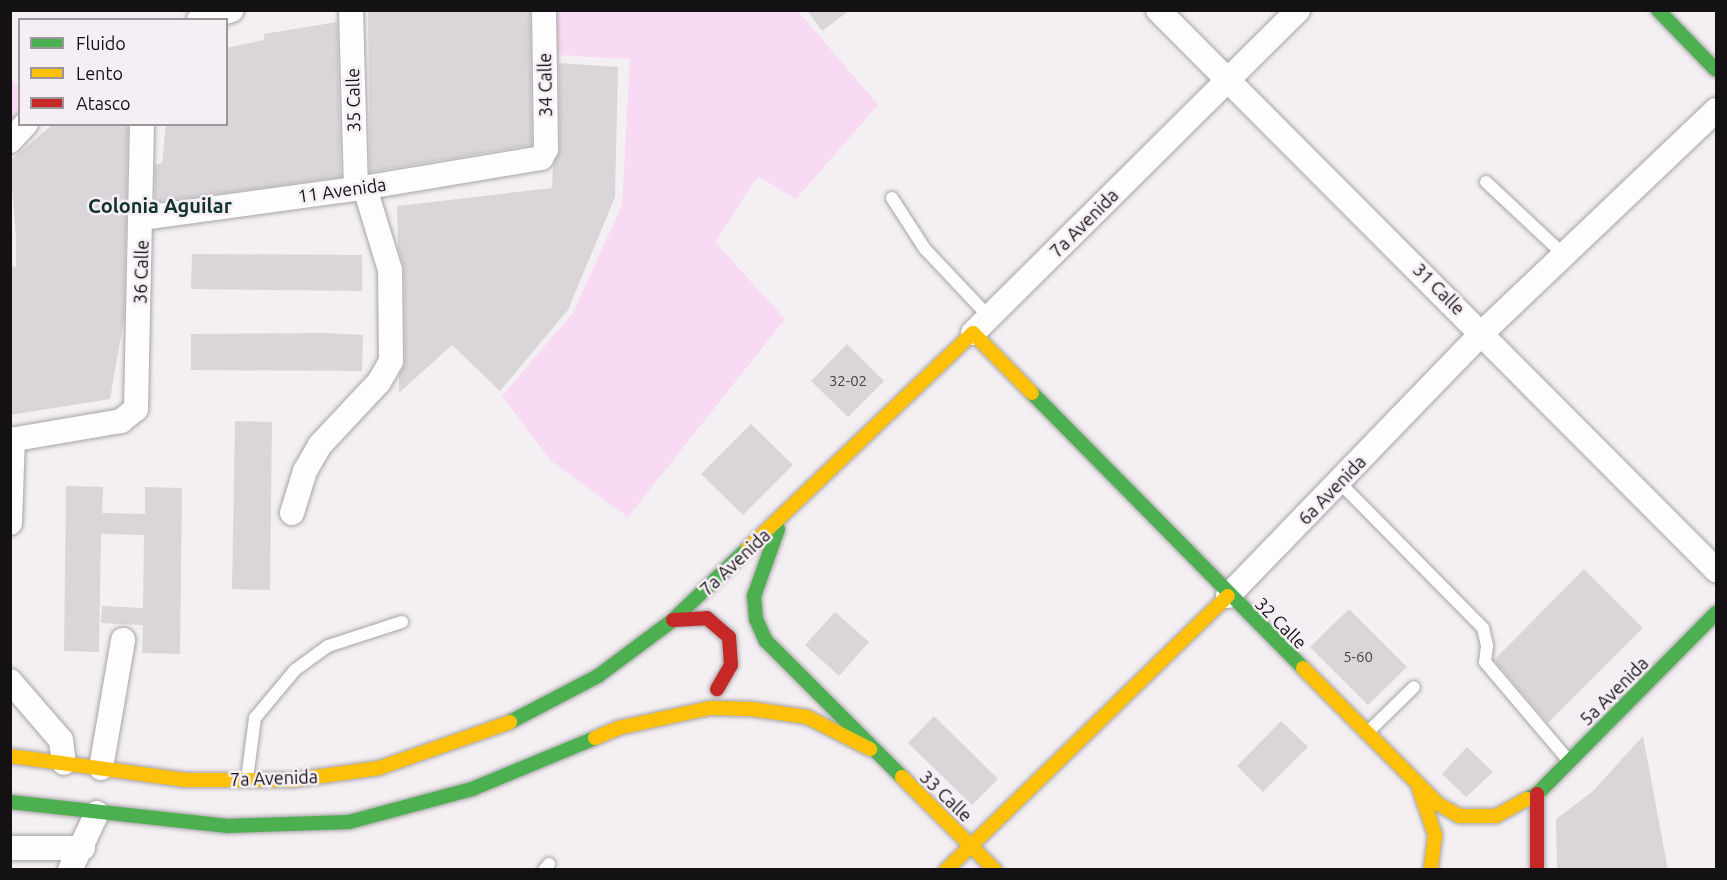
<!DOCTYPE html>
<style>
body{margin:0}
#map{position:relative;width:1727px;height:880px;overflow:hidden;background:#f4eff3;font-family:Ubuntu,sans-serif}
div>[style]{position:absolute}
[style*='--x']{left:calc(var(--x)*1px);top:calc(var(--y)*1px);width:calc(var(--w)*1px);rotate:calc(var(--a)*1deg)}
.green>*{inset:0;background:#f9daf5}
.building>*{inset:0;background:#d9d5d8}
.roads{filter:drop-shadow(0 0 2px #a6a4a6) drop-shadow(0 0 2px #a6a4a6)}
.lane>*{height:12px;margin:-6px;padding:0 6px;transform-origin:6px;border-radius:6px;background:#fdfdfd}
.street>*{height:24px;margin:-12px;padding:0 12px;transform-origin:12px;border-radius:12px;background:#fdfdfd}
.fast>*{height:14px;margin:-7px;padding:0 7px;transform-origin:7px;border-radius:7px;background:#4caf50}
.slow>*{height:14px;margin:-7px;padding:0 7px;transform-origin:7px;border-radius:7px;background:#ffc107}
.jam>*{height:14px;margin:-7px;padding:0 7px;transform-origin:7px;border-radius:7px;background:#c62828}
span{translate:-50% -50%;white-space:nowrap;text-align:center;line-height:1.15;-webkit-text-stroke:5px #f5eef4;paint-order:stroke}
.number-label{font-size:15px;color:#464446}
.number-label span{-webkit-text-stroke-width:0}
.street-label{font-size:18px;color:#131113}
.neighbourhood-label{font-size:20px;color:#11322d;font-weight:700}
.frame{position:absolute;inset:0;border:12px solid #131113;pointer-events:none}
.legend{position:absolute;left:18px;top:18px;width:210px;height:108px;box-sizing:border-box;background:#f5eef4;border:2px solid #9b969a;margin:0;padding:8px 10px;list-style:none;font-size:18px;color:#131113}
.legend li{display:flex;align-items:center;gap:12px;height:30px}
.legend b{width:30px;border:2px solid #9b969a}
</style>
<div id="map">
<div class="green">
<div style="clip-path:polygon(552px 11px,798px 11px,878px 105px,796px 199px,758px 176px,715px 242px,785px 319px,628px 517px,551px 461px,502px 396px,573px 313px,622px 205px,630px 59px,556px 55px)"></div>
<div style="clip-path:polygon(11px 78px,19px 88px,20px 111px,11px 120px)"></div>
</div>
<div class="building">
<div style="clip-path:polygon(368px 10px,530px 10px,532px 145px,370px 172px)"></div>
<div style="clip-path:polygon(807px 10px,850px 10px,822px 31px)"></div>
<div style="clip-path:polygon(337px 22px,341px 177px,155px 202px,155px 165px,162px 163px,166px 124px,226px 124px,226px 48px,264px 40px,264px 34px)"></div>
<div style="clip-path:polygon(559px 63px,618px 67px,615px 197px,568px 310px,500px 391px,452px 345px,399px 393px,399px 376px,405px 361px,404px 270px,398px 246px,397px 206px,552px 188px,553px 166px,560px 149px)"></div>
<div style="clip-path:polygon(53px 124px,128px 124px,124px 319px,110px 399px,10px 415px,10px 266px,16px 267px,16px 237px,10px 161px)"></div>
<div style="clip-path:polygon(192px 254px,362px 255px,362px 291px,191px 289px)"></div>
<div style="clip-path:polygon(325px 333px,363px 335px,362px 371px,191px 370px,191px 334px)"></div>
<div style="clip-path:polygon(847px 344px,884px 381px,848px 417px,811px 381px)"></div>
<div style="clip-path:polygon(235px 421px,272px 422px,270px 590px,232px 589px)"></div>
<div style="clip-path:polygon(751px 424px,793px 465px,743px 515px,701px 474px)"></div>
<div style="clip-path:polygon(66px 486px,103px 487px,102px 513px,145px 514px,145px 487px,182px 488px,180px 654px,142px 653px,143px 625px,101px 623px,102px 606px,143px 608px,144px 535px,101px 534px,99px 652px,64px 651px)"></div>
<div style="clip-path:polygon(1584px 569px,1643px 628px,1548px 723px,1494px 660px)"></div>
<div style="clip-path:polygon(1349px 609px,1407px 667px,1368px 705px,1310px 647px)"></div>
<div style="clip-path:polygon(835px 612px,869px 642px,839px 676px,805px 645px)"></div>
<div style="clip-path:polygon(934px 716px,998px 779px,972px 805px,908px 743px)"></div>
<div style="clip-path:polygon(1281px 721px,1308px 747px,1263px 792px,1237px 766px)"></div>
<div style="clip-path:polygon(1643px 736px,1668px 870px,1557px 870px,1556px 819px,1592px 792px)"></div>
<div style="clip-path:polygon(1467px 747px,1493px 772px,1466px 797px,1442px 774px)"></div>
</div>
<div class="roads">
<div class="lane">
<div style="--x:1486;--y:182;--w:107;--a:43.1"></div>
<div style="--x:892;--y:198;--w:61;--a:57.1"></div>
<div style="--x:925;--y:249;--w:93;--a:46.7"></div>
<div style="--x:1340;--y:483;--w:204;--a:45.4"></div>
<div style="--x:1483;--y:628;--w:18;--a:77"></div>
<div style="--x:1487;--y:646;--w:16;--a:97"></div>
<div style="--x:1485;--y:662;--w:130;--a:49.7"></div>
<div style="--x:1368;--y:732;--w:64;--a:-44.4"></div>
<div style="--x:247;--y:779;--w:62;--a:-82.5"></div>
<div style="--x:255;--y:718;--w:62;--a:-50.2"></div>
<div style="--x:295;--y:670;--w:41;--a:-36"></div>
<div style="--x:328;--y:646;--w:78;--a:-18"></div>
<div style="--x:544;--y:870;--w:8;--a:-50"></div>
</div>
<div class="street">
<div style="--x:351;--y:10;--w:179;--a:88.4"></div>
<div style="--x:1158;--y:10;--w:791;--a:45.1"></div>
<div style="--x:199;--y:20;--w:34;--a:-17"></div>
<div style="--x:10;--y:141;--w:23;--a:-47"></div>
<div style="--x:143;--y:218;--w:215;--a:-7.8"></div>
<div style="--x:356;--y:189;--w:188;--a:-9.5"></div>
<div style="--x:541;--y:158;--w:10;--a:-61"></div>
<div style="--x:546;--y:149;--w:139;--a:-90.8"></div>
<div style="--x:973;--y:333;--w:458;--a:-44.8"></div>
<div style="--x:10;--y:440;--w:113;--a:-9.7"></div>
<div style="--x:121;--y:421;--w:19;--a:-39"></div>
<div style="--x:136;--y:409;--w:285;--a:-88.8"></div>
<div style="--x:292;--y:513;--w:44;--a:-72.8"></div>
<div style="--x:305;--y:471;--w:30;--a:-60"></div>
<div style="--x:320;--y:445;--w:86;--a:-46.9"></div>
<div style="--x:379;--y:382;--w:24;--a:-60"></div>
<div style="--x:391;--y:361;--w:91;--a:-90.6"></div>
<div style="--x:390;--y:270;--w:86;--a:-107"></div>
<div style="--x:10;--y:523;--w:84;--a:-88"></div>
<div style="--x:1228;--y:596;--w:367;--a:-46"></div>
<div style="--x:1483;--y:332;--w:322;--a:-43.6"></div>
<div style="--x:10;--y:681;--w:78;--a:49.2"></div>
<div style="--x:61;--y:740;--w:23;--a:83"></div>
<div style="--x:101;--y:768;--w:130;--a:-80.2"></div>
<div style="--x:10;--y:848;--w:73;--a:0"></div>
<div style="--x:70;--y:870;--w:63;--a:-64.7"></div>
</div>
<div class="fast">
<div style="--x:1658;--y:10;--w:83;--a:46"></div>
<div style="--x:1032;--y:393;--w:386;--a:45.4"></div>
<div style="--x:778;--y:529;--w:71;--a:109.7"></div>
<div style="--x:754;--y:596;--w:23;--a:85"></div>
<div style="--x:756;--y:619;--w:24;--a:66"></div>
<div style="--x:766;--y:641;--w:192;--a:45"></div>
<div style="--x:510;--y:722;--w:99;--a:-27.6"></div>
<div style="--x:598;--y:676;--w:94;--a:-36.7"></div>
<div style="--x:673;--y:620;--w:104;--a:-43.8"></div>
<div style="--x:1527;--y:799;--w:11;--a:-27"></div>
<div style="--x:1537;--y:794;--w:255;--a:-45.3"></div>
<div style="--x:10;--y:802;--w:217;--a:6.3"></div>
<div style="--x:226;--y:826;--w:123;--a:-1.9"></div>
<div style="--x:349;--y:822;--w:127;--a:-15"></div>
<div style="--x:472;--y:789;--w:133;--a:-22.5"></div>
</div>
<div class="slow">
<div style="--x:748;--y:548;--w:311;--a:-43.7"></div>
<div style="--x:973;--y:333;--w:84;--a:45.5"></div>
<div style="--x:1303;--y:668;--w:192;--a:45.2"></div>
<div style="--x:1438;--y:804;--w:25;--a:29"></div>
<div style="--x:1460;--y:816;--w:36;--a:0"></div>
<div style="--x:1496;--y:816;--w:35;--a:-29"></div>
<div style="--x:595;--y:738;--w:25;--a:-23"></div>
<div style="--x:618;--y:728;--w:94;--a:-12.3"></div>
<div style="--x:710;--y:708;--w:41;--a:1.4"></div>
<div style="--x:751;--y:709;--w:57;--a:8.1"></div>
<div style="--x:807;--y:717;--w:71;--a:26.9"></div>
<div style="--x:10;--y:756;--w:177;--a:7.8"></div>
<div style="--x:185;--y:780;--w:108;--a:0"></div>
<div style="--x:293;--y:780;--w:87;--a:-7.9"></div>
<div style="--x:379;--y:768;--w:139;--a:-19.3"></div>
<div style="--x:902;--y:777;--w:132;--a:45"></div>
<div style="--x:1419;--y:788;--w:50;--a:71.2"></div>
<div style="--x:1435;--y:835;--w:35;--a:97"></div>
<div style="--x:946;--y:870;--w:393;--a:-44.2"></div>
</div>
<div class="jam">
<div style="--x:673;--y:620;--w:34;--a:-3"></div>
<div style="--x:707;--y:618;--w:29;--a:41"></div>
<div style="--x:729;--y:637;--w:28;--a:86"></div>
<div style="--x:731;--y:665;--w:28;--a:120"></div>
<div style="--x:1537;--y:794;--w:76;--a:90"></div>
</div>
</div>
<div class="number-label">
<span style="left:848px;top:381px">32-02</span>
<span style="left:1358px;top:657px">5-60</span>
</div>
<div class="street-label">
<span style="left:545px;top:85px;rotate:-91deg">34 Calle</span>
<span style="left:353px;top:100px;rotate:-91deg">35 Calle</span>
<span style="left:342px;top:190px;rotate:-8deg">11 Avenida</span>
<span style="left:1084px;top:223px;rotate:-45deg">7a Avenida</span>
<span style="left:141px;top:272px;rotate:-88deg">36 Calle</span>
<span style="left:1439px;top:289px;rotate:45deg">31 Calle</span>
<span style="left:1332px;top:490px;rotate:-46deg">6a Avenida</span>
<span style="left:735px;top:562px;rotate:-43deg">7a Avenida</span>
<span style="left:1281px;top:623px;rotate:45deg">32 Calle</span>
<span style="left:1614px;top:691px;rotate:-45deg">5a Avenida</span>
<span style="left:274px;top:778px;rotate:-2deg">7a Avenida</span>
<span style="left:946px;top:796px;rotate:44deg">33 Calle</span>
</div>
<div class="neighbourhood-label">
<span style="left:160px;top:205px">Colonia Aguilar</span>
</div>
<div class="frame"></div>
<ul class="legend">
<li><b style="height:8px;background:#4caf50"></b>Fluido</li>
<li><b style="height:8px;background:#ffc107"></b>Lento</li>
<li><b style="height:8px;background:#c62828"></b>Atasco</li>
</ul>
</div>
